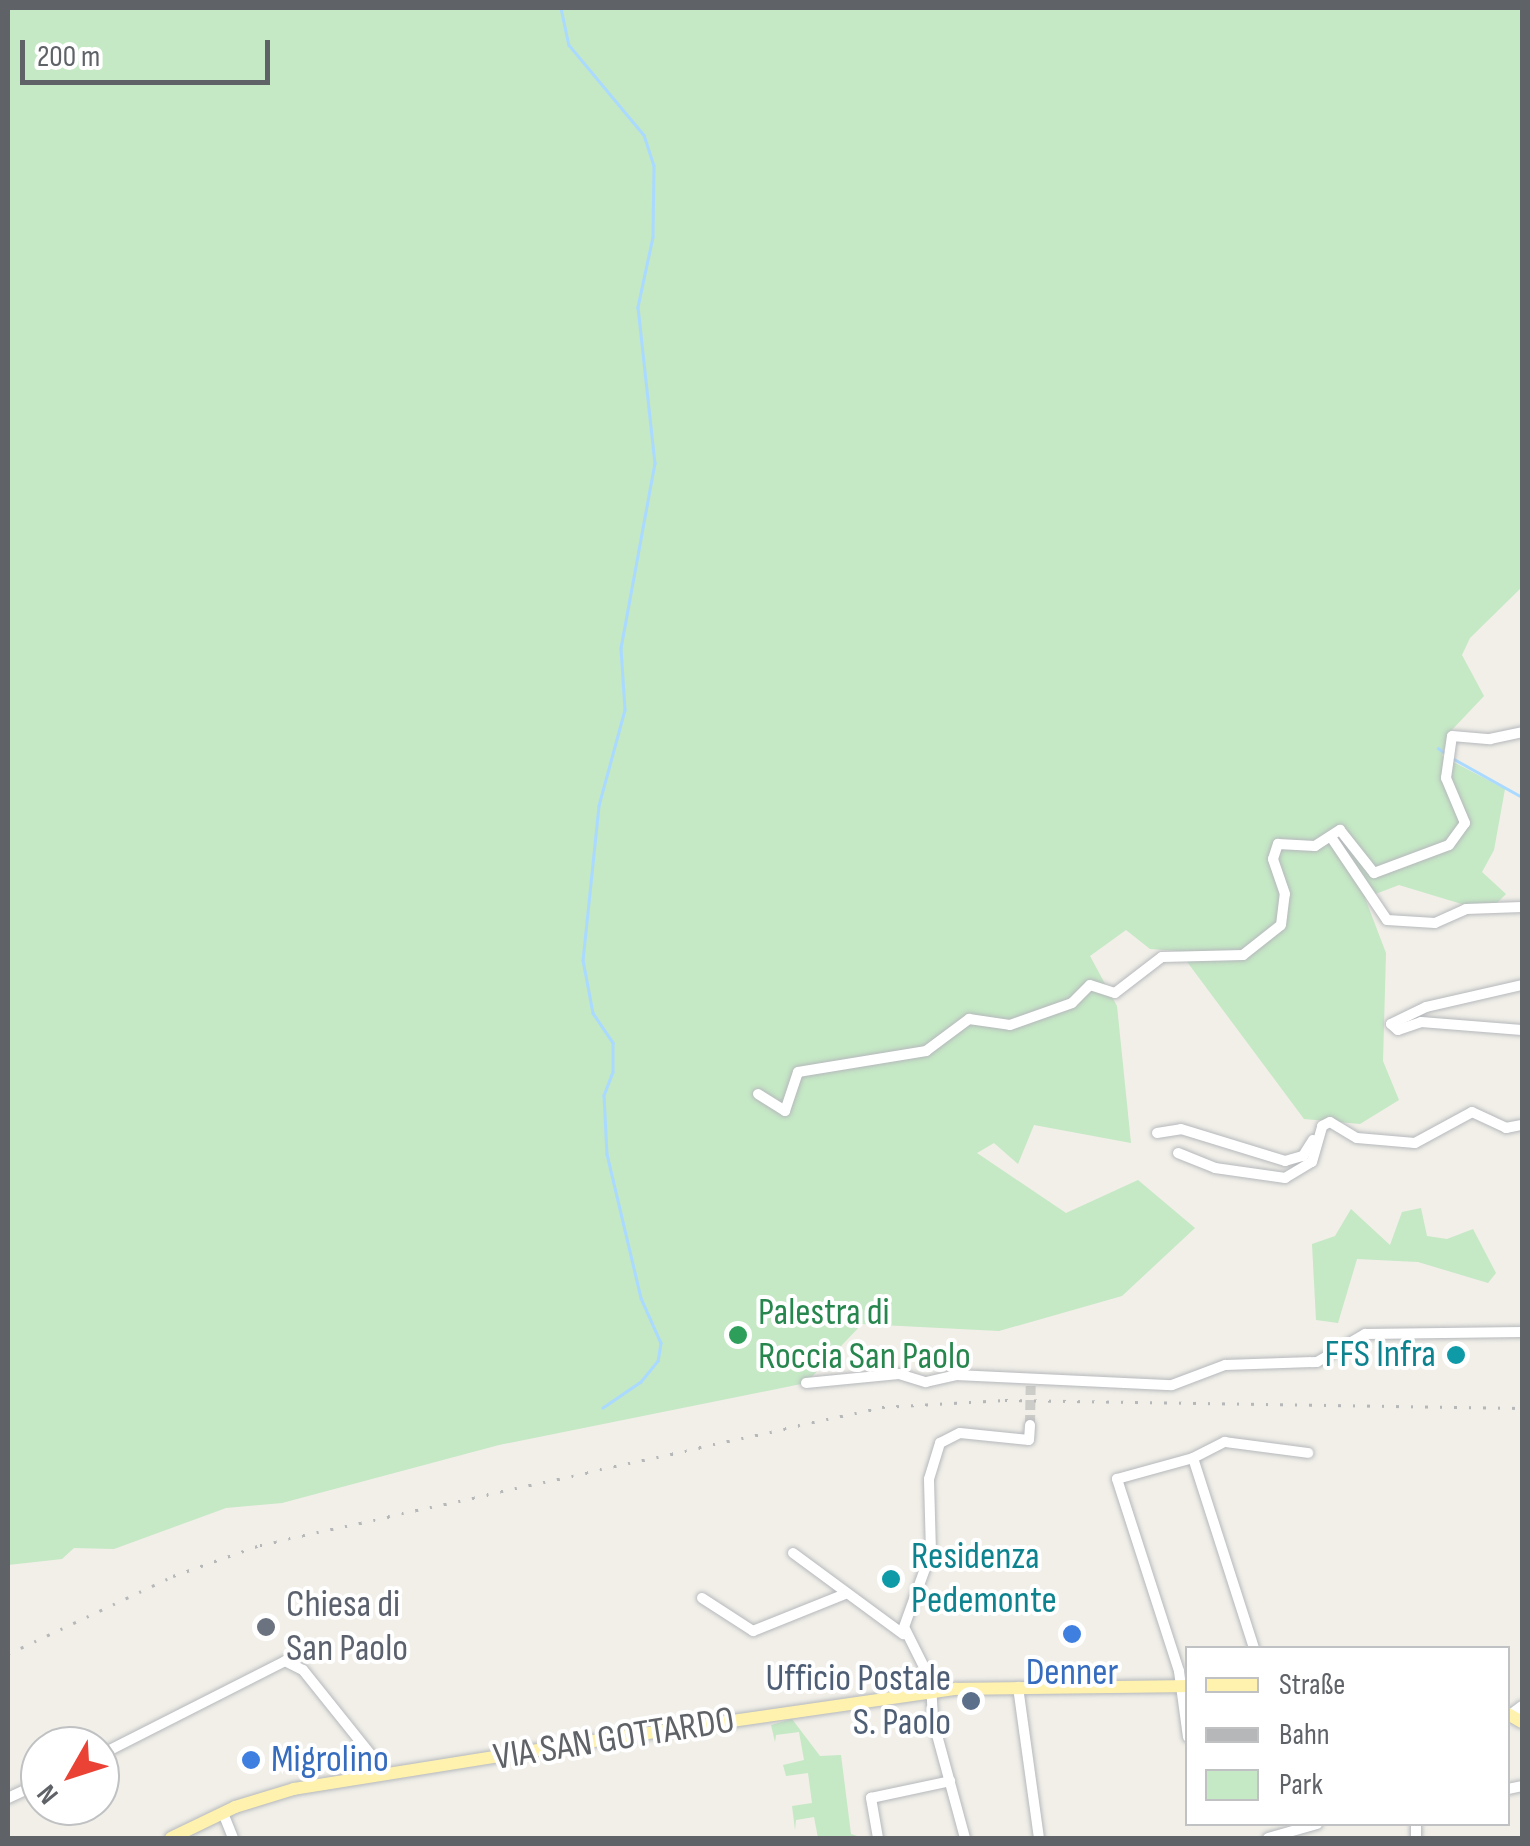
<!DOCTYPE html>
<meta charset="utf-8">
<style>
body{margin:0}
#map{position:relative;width:1530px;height:1846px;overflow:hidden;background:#f1efe8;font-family:"Sofia Sans Condensed",sans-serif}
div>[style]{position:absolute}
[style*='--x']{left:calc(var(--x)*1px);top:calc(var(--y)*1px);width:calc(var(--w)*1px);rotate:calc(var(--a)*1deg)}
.green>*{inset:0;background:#c5e8c5}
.stream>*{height:2.5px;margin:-1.25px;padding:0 1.25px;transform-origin:1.25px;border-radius:1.25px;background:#aadaff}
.minor-tunnel>*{height:10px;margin-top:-5px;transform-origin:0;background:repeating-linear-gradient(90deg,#ccccc8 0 10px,transparent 0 15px)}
.roads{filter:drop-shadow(0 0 2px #b5b8bc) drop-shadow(0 0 2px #b5b8bc)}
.minor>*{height:10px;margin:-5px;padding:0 5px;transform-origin:5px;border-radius:5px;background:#fff}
.major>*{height:12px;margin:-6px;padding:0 6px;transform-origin:6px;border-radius:6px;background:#fff2af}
.rail>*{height:2.5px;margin-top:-1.25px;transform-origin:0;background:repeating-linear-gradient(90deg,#b6b7b8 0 2.5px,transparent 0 14.5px)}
.dots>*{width:28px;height:28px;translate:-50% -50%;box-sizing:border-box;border:5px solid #fff;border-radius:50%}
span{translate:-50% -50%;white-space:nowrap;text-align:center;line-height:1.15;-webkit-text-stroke:8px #fff;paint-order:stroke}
.leisure-label{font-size:38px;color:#27864d}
.left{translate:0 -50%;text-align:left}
.culture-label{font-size:38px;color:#0d838f}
.right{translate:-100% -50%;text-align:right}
.worship-label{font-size:38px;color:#5b616d}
.shop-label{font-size:38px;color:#366cbe}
.service-label{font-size:38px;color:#4e5e75}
.street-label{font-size:38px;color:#5f6368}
.frame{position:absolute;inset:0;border:10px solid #5f6368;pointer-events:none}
.legend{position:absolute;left:1185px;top:1646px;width:325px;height:180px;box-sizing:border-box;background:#fff;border:2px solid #bfc1c3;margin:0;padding:12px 18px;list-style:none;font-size:30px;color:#5f6368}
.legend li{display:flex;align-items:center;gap:20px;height:50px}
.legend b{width:50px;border:2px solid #bfc1c3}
.north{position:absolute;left:20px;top:1726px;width:100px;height:100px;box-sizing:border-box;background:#fff;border:2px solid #bfc1c3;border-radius:50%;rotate:231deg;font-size:28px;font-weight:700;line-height:40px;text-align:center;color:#5f6368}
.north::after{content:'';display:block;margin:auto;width:35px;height:45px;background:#ea4335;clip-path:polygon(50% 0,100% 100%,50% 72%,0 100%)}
.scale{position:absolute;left:20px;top:40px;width:250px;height:45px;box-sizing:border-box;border:5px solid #5f6368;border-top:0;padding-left:12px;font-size:30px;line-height:35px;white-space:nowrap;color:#5f6368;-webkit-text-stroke:8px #fff;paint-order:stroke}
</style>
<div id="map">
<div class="green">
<div style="clip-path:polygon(8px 8px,1522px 8px,1522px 587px,1470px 638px,1462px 655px,1484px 696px,1450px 732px,1442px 756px,1505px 789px,1494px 850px,1482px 872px,1506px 894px,1488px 912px,1399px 885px,1365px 898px,1386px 953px,1383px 1061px,1399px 1100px,1360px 1124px,1304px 1119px,1179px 951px,1150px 949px,1126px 930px,1090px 956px,1117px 1006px,1131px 1143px,1034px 1125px,1018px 1164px,994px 1143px,977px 1153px,1066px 1213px,1138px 1180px,1195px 1228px,1122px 1296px,999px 1331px,862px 1324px,806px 1383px,499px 1445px,282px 1503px,226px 1508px,114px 1549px,74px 1548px,62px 1559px,8px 1565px)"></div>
<div style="clip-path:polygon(1421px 1208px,1427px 1236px,1447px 1239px,1473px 1229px,1496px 1273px,1488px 1283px,1418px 1262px,1357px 1259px,1338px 1323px,1316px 1320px,1312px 1244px,1335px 1236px,1351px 1209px,1390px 1245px,1402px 1212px)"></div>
<div style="clip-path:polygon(792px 1719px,820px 1756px,841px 1755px,851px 1834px,863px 1838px,818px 1838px,814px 1817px,796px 1820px,795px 1830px,792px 1806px,812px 1803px,808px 1773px,786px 1776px,783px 1765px,804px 1760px,799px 1732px,776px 1735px,775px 1742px,771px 1725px)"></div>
</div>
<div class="stream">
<div style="--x:561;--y:8;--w:38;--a:78"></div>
<div style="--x:569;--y:45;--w:117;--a:50.2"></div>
<div style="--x:644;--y:135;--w:32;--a:72"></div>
<div style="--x:654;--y:165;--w:72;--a:90.8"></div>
<div style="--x:653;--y:237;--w:72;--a:102.1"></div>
<div style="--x:638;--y:307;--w:157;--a:83.8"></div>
<div style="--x:655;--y:463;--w:188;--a:100.4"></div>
<div style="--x:621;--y:648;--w:62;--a:86.3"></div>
<div style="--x:625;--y:710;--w:99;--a:105.2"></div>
<div style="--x:599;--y:806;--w:155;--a:95.9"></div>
<div style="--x:583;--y:960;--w:54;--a:79.3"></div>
<div style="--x:593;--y:1013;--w:36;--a:56"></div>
<div style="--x:613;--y:1043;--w:29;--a:90"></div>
<div style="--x:613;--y:1072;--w:25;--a:111"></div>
<div style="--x:604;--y:1095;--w:59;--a:87.1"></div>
<div style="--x:607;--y:1154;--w:148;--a:76.7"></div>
<div style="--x:641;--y:1298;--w:49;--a:66"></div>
<div style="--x:661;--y:1343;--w:18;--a:99"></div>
<div style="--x:658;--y:1361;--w:27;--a:129"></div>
<div style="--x:641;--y:1382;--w:46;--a:145.6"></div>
<div style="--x:1438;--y:748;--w:11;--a:34"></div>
<div style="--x:1454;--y:759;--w:78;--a:29.2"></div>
</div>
<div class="minor-tunnel">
<div style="--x:1030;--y:1425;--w:39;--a:-89"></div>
</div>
<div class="roads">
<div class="minor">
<div style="--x:1331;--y:837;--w:100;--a:56"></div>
<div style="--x:1387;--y:920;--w:48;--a:3.6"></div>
<div style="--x:1435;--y:923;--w:34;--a:-24"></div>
<div style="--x:1466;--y:909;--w:56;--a:-2"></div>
<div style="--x:1522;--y:985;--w:98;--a:167.1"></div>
<div style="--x:1426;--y:1007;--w:39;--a:154"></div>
<div style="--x:1391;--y:1024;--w:9;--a:41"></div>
<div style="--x:1398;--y:1030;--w:24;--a:-19"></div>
<div style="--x:1421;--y:1022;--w:101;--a:4.5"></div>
<div style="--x:758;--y:1094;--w:32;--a:32"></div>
<div style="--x:785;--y:1111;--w:41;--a:-71.6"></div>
<div style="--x:798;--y:1072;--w:130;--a:-9.3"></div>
<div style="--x:926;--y:1051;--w:54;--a:-36.7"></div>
<div style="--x:969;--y:1019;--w:41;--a:8.3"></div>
<div style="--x:1010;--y:1025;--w:66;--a:-19.5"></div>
<div style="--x:1072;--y:1003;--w:25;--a:-45"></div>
<div style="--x:1090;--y:985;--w:26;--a:18"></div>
<div style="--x:1115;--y:993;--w:59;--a:-37.5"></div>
<div style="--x:1162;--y:957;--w:81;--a:-1.4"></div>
<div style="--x:1243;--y:955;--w:48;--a:-38.3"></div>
<div style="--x:1281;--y:925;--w:31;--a:-83"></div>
<div style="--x:1285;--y:894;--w:37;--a:-109"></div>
<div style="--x:1273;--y:859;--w:16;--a:-72"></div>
<div style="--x:1278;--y:844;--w:37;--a:3"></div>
<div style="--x:1315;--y:846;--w:30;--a:-33"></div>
<div style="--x:1340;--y:830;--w:55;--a:51.7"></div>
<div style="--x:1374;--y:873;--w:80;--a:-20.5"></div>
<div style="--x:1449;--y:845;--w:27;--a:-54"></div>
<div style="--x:1465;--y:823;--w:49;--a:-112.9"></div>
<div style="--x:1446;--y:778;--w:42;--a:-81.9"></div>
<div style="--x:1452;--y:736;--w:38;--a:5"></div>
<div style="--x:1490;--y:739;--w:33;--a:-12"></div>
<div style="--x:1157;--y:1133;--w:24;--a:-9"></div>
<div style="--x:1181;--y:1129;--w:109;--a:17.1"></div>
<div style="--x:1285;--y:1161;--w:19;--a:-16"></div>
<div style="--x:1303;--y:1156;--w:19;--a:-58"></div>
<div style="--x:1178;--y:1153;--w:40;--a:22"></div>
<div style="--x:1215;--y:1168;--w:71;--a:8.1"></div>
<div style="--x:1285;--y:1178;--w:31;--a:-31"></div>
<div style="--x:1312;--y:1162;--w:37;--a:-74"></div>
<div style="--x:1322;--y:1126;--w:9;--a:-27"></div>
<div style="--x:1330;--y:1122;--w:31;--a:31"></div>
<div style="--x:1357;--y:1138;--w:58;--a:4.9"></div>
<div style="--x:1415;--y:1143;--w:65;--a:-28.5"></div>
<div style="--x:1472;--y:1112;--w:38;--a:25"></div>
<div style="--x:1506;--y:1128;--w:16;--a:-11"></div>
<div style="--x:806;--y:1383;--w:93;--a:-5.5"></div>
<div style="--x:899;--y:1374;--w:28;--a:17"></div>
<div style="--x:926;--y:1382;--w:31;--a:-13"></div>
<div style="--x:956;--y:1375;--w:216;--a:2.7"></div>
<div style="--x:1172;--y:1385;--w:57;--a:-20.7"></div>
<div style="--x:1225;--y:1365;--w:92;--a:-1.9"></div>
<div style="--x:1317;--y:1362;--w:56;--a:-30.3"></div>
<div style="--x:1365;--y:1334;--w:157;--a:-0.7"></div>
<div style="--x:1193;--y:1458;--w:200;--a:72.2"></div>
<div style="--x:793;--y:1553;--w:137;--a:36.4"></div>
<div style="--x:702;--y:1598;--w:61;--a:32.9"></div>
<div style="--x:753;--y:1631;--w:99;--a:-21.9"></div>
<div style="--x:1018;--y:1687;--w:152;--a:82.1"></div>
<div style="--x:1510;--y:1715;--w:15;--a:-37"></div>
<div style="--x:1188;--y:1737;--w:67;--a:-97.8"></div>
<div style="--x:1179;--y:1671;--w:202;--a:-107.9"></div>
<div style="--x:1117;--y:1479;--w:79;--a:-15.4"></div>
<div style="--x:1193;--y:1458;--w:36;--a:-27"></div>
<div style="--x:1225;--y:1442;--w:84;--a:7.5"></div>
<div style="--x:100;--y:1755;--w:208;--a:-26.9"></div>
<div style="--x:285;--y:1661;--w:20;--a:27"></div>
<div style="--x:303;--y:1670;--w:110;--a:51.3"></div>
<div style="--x:372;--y:1756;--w:20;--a:70"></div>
<div style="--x:1508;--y:1789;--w:14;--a:-12"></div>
<div style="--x:8;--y:1798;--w:35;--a:-25"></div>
<div style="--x:223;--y:1813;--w:27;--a:68"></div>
<div style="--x:878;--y:1838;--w:41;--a:-99.9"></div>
<div style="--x:871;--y:1798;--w:81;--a:-12.1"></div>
<div style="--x:965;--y:1838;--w:122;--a:-105.2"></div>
<div style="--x:933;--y:1720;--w:39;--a:-93"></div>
<div style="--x:931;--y:1681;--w:60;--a:-116.6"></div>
<div style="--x:904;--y:1627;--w:80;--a:-70.2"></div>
<div style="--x:931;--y:1552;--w:73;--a:-91.6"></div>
<div style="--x:929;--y:1479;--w:38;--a:-73"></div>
<div style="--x:940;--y:1443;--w:22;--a:-27"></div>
<div style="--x:960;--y:1433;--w:69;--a:5.8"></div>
<div style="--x:1029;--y:1440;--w:15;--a:-86"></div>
<div style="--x:1268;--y:1838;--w:51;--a:-15.9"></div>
<div style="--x:1416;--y:1838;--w:14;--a:-90"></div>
</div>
<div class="major">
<div style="--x:1508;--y:1714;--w:16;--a:30"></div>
<div style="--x:171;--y:1838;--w:71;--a:-25.8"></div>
<div style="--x:235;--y:1807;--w:62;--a:-17"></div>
<div style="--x:294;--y:1789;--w:303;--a:-9.1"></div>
<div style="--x:593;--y:1741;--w:366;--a:-8.2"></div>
<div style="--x:955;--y:1689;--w:233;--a:-0.7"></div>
</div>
</div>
<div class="rail">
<div style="--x:8;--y:1654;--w:183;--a:-25.3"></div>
<div style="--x:173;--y:1576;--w:92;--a:-19.6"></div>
<div style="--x:260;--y:1545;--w:637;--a:-12.51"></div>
<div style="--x:882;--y:1407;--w:123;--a:-3.3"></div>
<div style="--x:1005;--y:1400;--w:517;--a:0.89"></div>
</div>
<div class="dots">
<div style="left:738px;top:1335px;background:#2e9e5b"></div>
<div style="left:1456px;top:1355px;background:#0f9aa8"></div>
<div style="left:891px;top:1579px;background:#0f9aa8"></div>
<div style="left:266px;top:1627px;background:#6b7280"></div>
<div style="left:1072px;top:1634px;background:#3f7fe0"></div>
<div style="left:971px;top:1701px;background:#5c6f8a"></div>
<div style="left:251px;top:1760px;background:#3f7fe0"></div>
</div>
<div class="leisure-label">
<span class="left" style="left:758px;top:1335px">Palestra di<br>Roccia San Paolo</span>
</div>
<div class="culture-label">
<span class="right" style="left:1436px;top:1355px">FFS Infra</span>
<span class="left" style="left:911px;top:1579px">Residenza<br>Pedemonte</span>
</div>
<div class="worship-label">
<span class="left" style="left:286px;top:1627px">Chiesa di<br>San Paolo</span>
</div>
<div class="shop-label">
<span style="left:1072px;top:1673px">Denner</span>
<span class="left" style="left:271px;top:1760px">Migrolino</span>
</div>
<div class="service-label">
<span class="right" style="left:951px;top:1701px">Ufficio Postale<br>S. Paolo</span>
</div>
<div class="street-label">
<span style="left:614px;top:1739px;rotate:-9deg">VIA SAN GOTTARDO</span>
</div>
<div class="frame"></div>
<ul class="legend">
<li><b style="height:12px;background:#fff2af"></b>Straße</li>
<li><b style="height:12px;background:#b6b7b8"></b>Bahn</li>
<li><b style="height:28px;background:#c5e8c5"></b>Park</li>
</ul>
<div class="north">N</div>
<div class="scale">200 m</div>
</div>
